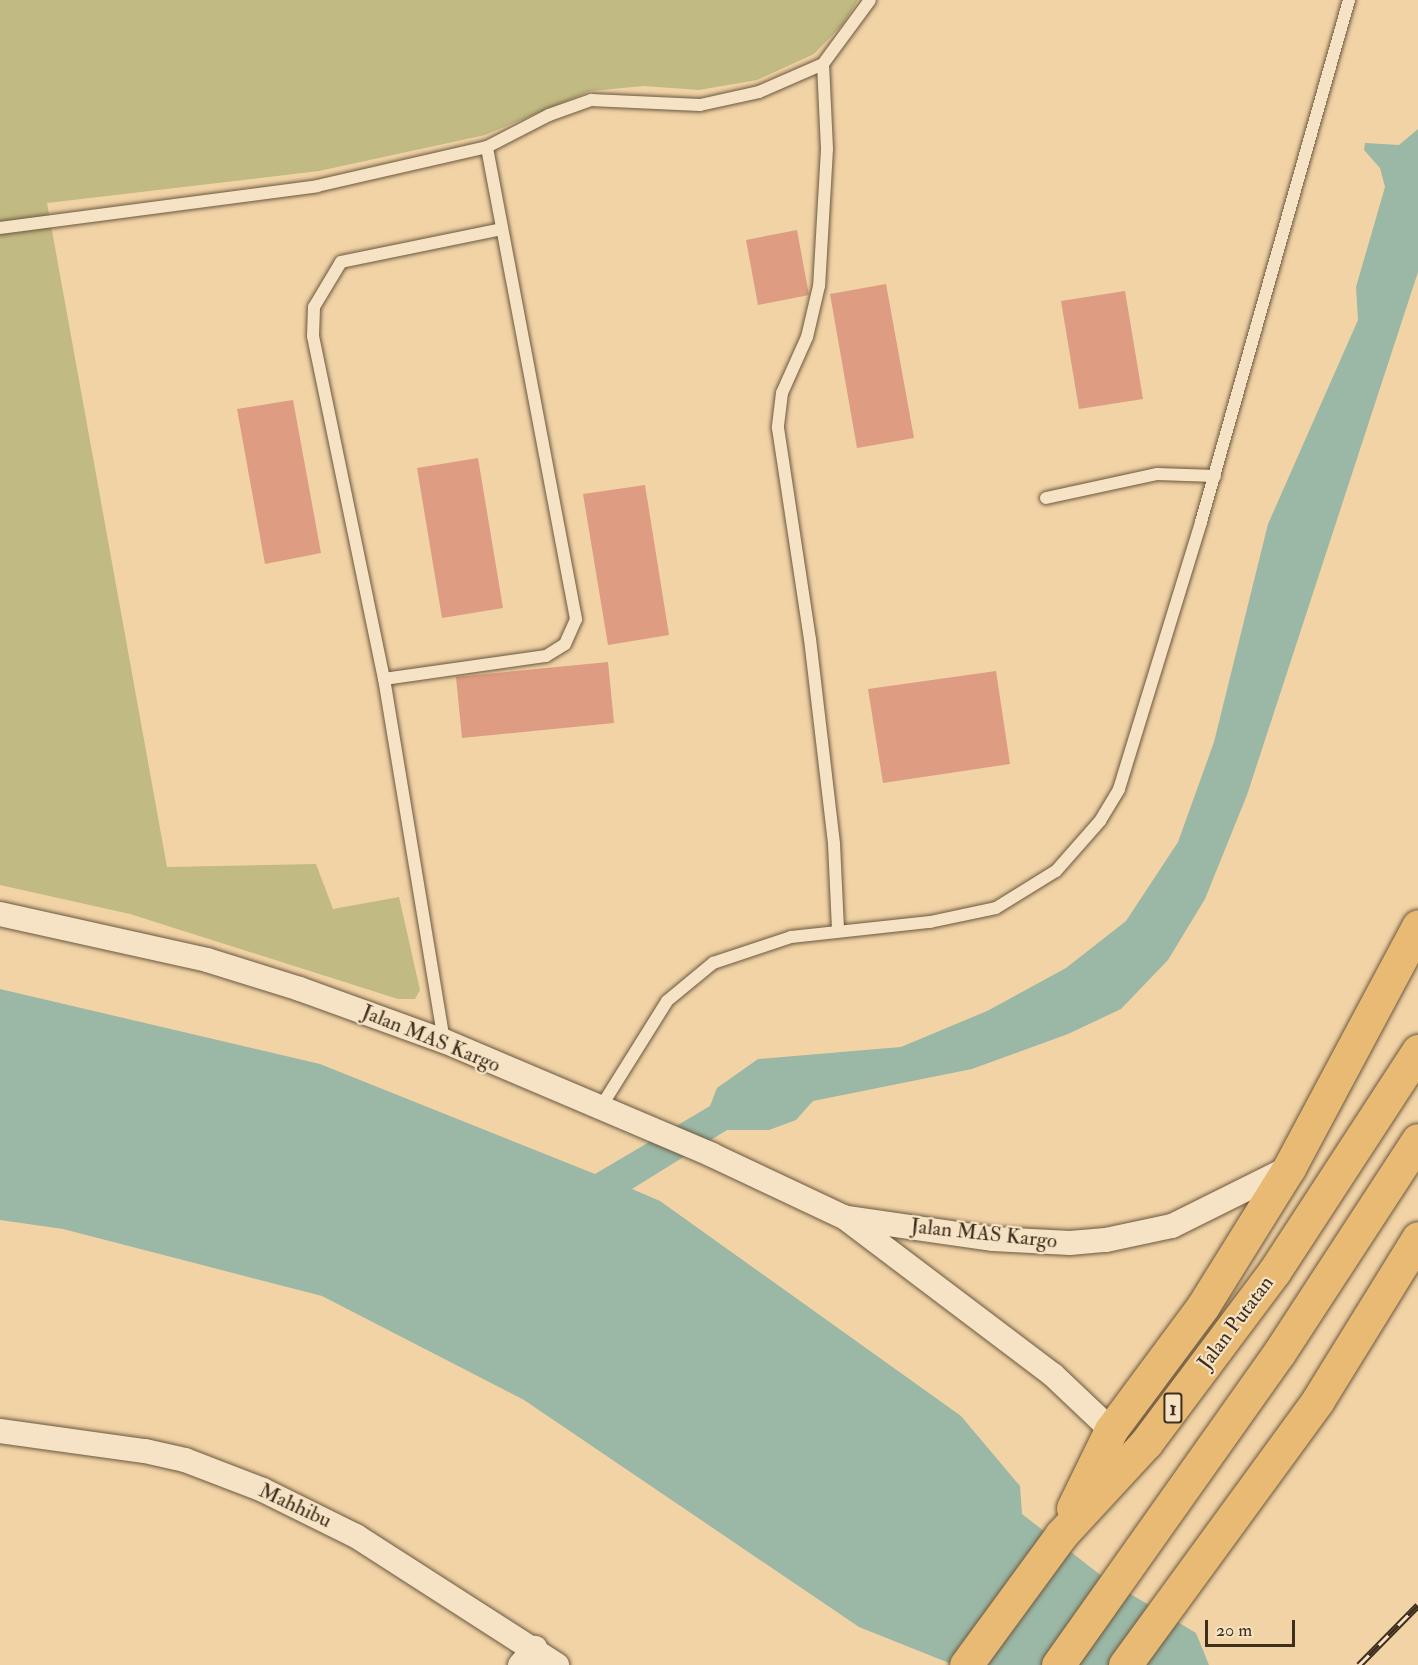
<!DOCTYPE html>
<style>
body{margin:0}
#map{position:relative;width:1418px;height:1665px;overflow:hidden;background:#f1d3a6;font-family:"IM FELL Double Pica",serif}
div>[style]{position:absolute}
[style*='--x']{left:calc(var(--x)*1px);top:calc(var(--y)*1px);width:calc(var(--w)*1px);rotate:calc(var(--a)*1deg)}
.green>*{inset:0;background:#c1ba82}
.water>*{inset:0;background:#9bb8a6}
.building>*{inset:0;background:#de9c82}
.roads{filter:drop-shadow(0 0 2px #6b583f) drop-shadow(0 0 2px #6b583f)}
.lane>*{height:12px;margin:-6px;padding:0 6px;transform-origin:6px;border-radius:6px;background:#f6e2c5}
.street>*{height:24px;margin:-12px;padding:0 12px;transform-origin:12px;border-radius:12px;background:#f6e2c5}
.highway>*{height:33px;margin:-16.5px;padding:0 16.5px;transform-origin:16.5px;border-radius:16.5px;background:#e8ba73}
.rail>*{height:7px;margin-top:-3.5px;transform-origin:0;background:repeating-linear-gradient(90deg,#f6e2c5 0 14px,#3e2f1d 0 28px);box-sizing:border-box;border-block:2px solid #3e2f1d}
span{translate:-50% -50%;white-space:nowrap;text-align:center;line-height:1.15;-webkit-text-stroke:4.5px #f6e2c5;paint-order:stroke}
.shield-label span{padding:2px 4px;background:#f6e2c5;border:2px solid;border-radius:4px;-webkit-text-stroke-width:0}
.shield-label{font-size:20px;color:#3e2f1d;font-weight:700}
.street-label{font-size:21px;color:#3e2f1d}
.scale{position:absolute;left:1205px;top:1620px;width:90px;height:27px;box-sizing:border-box;border:3px solid #3e2f1d;border-top:0;padding-left:8px;font-size:18px;line-height:21px;white-space:nowrap;color:#3e2f1d;-webkit-text-stroke:4px #f6e2c5;paint-order:stroke}
</style>
<div id="map">
<div class="green">
<div style="clip-path:polygon(0 0,858px 0,843px 24px,814px 54px,757px 80px,699px 90px,644px 86px,590px 91px,485px 135px,319px 171px,47px 203px,167px 867px,316px 864px,333px 909px,399px 897px,420px 990px,415px 999px,398px 999px,130px 914px,0 885px)"></div>
</div>
<div class="water">
<div style="clip-path:polygon(1418px 129px,1418px 272px,1247px 795px,1205px 899px,1168px 960px,1121px 1009px,1068px 1034px,972px 1069px,813px 1101px,796px 1120px,769px 1130px,727px 1130px,632px 1189px,660px 1201px,961px 1416px,1020px 1486px,1022px 1514px,1107px 1580px,1196px 1633px,1209px 1665px,954px 1665px,859px 1627px,524px 1400px,322px 1296px,63px 1229px,0 1220px,0 989px,320px 1064px,595px 1174px,710px 1106px,717px 1088px,758px 1059px,901px 1047px,987px 1011px,1066px 968px,1126px 921px,1178px 842px,1214px 742px,1268px 524px,1358px 320px,1356px 287px,1385px 187px,1380px 168px,1364px 150px,1365px 143px,1399px 145px)"></div>
</div>
<div class="building">
<div style="clip-path:polygon(797px 230px,809px 295px,758px 305px,746px 240px)"></div>
<div style="clip-path:polygon(886px 284px,914px 438px,857px 448px,830px 294px)"></div>
<div style="clip-path:polygon(1125px 291px,1143px 399px,1079px 409px,1061px 301px)"></div>
<div style="clip-path:polygon(293px 400px,321px 553px,265px 564px,237px 409px)"></div>
<div style="clip-path:polygon(478px 458px,503px 608px,442px 618px,417px 468px)"></div>
<div style="clip-path:polygon(645px 485px,669px 635px,608px 645px,583px 494px)"></div>
<div style="clip-path:polygon(608px 662px,614px 723px,462px 738px,456px 677px)"></div>
<div style="clip-path:polygon(996px 671px,1010px 764px,883px 783px,868px 689px)"></div>
</div>
<div class="roads">
<div class="lane">
<div style="--x:823;--y:64;--w:85;--a:87.3"></div>
<div style="--x:827;--y:149;--w:137;--a:93.3"></div>
<div style="--x:819;--y:286;--w:52;--a:103.2"></div>
<div style="--x:807;--y:337;--w:61;--a:114.1"></div>
<div style="--x:782;--y:393;--w:35;--a:97"></div>
<div style="--x:778;--y:428;--w:213;--a:81.4"></div>
<div style="--x:810;--y:639;--w:206;--a:83.3"></div>
<div style="--x:834;--y:844;--w:85;--a:87.3"></div>
<div style="--x:0;--y:228;--w:320;--a:-7.5"></div>
<div style="--x:317;--y:186;--w:174;--a:-12.9"></div>
<div style="--x:487;--y:147;--w:70;--a:-27.3"></div>
<div style="--x:549;--y:115;--w:45;--a:-19.7"></div>
<div style="--x:591;--y:100;--w:109;--a:2.6"></div>
<div style="--x:700;--y:105;--w:60;--a:-12.4"></div>
<div style="--x:759;--y:92;--w:70;--a:-23.6"></div>
<div style="--x:823;--y:64;--w:79;--a:-53.7"></div>
<div style="--x:1046;--y:498;--w:114;--a:-12.2"></div>
<div style="--x:1157;--y:474;--w:58;--a:2"></div>
<div style="--x:384;--y:679;--w:350;--a:-101.7"></div>
<div style="--x:313;--y:336;--w:29;--a:-88"></div>
<div style="--x:314;--y:307;--w:52;--a:-59"></div>
<div style="--x:341;--y:262;--w:164;--a:-11.6"></div>
<div style="--x:444;--y:1041;--w:367;--a:-99.4"></div>
<div style="--x:384;--y:679;--w:164;--a:-8.1"></div>
<div style="--x:546;--y:656;--w:22;--a:-32"></div>
<div style="--x:565;--y:644;--w:27;--a:-66"></div>
<div style="--x:576;--y:619;--w:480;--a:-100.7"></div>
<div style="--x:599;--y:1110;--w:128;--a:-58"></div>
<div style="--x:667;--y:1001;--w:60;--a:-39.6"></div>
<div style="--x:713;--y:963;--w:82;--a:-18.4"></div>
<div style="--x:791;--y:937;--w:140;--a:-6.2"></div>
<div style="--x:930;--y:922;--w:67;--a:-12"></div>
<div style="--x:996;--y:908;--w:70;--a:-31.7"></div>
<div style="--x:1056;--y:871;--w:67;--a:-48.7"></div>
<div style="--x:1100;--y:821;--w:37;--a:-59"></div>
<div style="--x:1119;--y:789;--w:279;--a:-72.9"></div>
<div style="--x:1201;--y:522;--w:543;--a:-74.17"></div>
</div>
<div class="street">
<div style="--x:0;--y:914;--w:212;--a:12.5"></div>
<div style="--x:207;--y:960;--w:97;--a:17.3"></div>
<div style="--x:300;--y:989;--w:153;--a:19.9"></div>
<div style="--x:444;--y:1041;--w:291;--a:23"></div>
<div style="--x:712;--y:1155;--w:146;--a:25.2"></div>
<div style="--x:844;--y:1217;--w:262;--a:37.1"></div>
<div style="--x:1053;--y:1375;--w:80;--a:43.5"></div>
<div style="--x:847;--y:1218;--w:148;--a:8.2"></div>
<div style="--x:993;--y:1239;--w:77;--a:3"></div>
<div style="--x:1070;--y:1243;--w:36;--a:-5"></div>
<div style="--x:1106;--y:1240;--w:67;--a:-12"></div>
<div style="--x:1172;--y:1226;--w:128;--a:-26.4"></div>
<div style="--x:0;--y:1431;--w:146;--a:7.9"></div>
<div style="--x:145;--y:1451;--w:41;--a:12.7"></div>
<div style="--x:185;--y:1460;--w:84;--a:21"></div>
<div style="--x:263;--y:1490;--w:104;--a:26.3"></div>
<div style="--x:356;--y:1536;--w:239;--a:32.7"></div>
<div style="--x:520;--y:1665;--w:23;--a:-49"></div>
</div>
<div class="highway">
<div style="--x:1073;--y:1508;--w:87;--a:-64"></div>
<div style="--x:1111;--y:1430;--w:154;--a:-53.4"></div>
<div style="--x:1203;--y:1306;--w:163;--a:-58.1"></div>
<div style="--x:1289;--y:1168;--w:274;--a:-61.9"></div>
<div style="--x:966;--y:1665;--w:161;--a:-53.8"></div>
<div style="--x:1061;--y:1535;--w:125;--a:-47.3"></div>
<div style="--x:1146;--y:1443;--w:214;--a:-53.2"></div>
<div style="--x:1274;--y:1272;--w:264;--a:-56.9"></div>
<div style="--x:1058;--y:1665;--w:382;--a:-54.7"></div>
<div style="--x:1279;--y:1353;--w:254;--a:-56.9"></div>
<div style="--x:1125;--y:1665;--w:328;--a:-53.9"></div>
<div style="--x:1318;--y:1400;--w:190;--a:-58.3"></div>
</div>
</div>
<div class="rail">
<div style="--x:1359;--y:1665;--w:84;--a:-45.5"></div>
</div>
<div class="shield-label">
<span style="left:1173px;top:1408px">1</span>
</div>
<div class="street-label">
<span style="left:431px;top:1039px;rotate:22deg">Jalan MAS Kargo</span>
<span style="left:984px;top:1234px;rotate:6deg">Jalan MAS Kargo</span>
<span style="left:1236px;top:1323px;rotate:-53deg">Jalan Putatan</span>
<span style="left:295px;top:1506px;rotate:25deg">Mahhibu</span>
</div>
<div class="scale">20 m</div>
</div>
